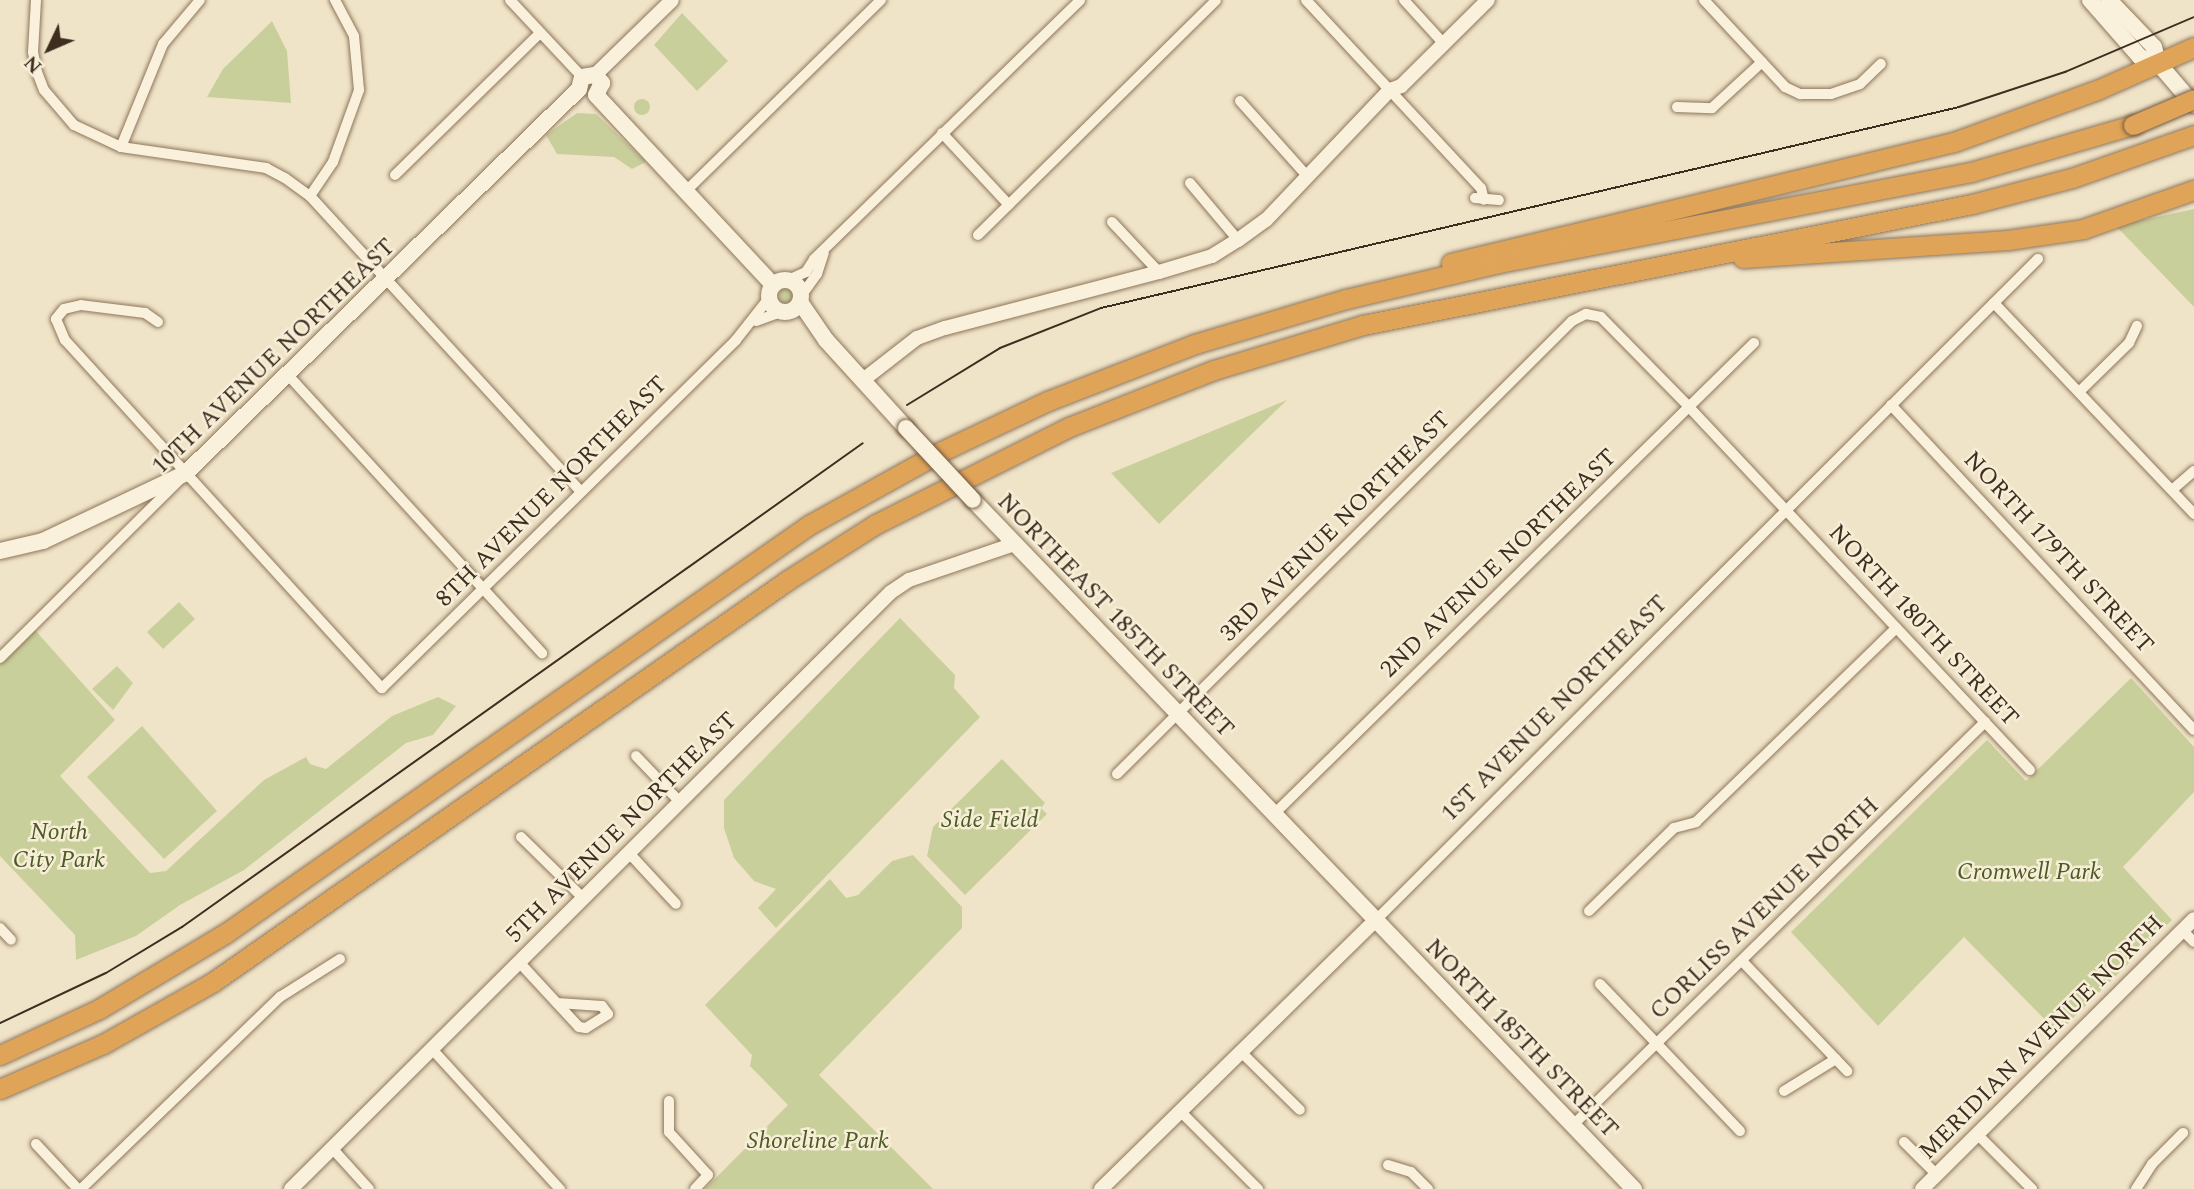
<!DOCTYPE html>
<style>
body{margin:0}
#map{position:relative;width:2194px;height:1189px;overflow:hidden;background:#f0e4c8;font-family:Spectral,serif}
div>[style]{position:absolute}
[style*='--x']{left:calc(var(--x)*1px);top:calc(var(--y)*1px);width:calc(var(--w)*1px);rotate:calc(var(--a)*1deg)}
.green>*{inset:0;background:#c9cf9b}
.round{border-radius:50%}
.roads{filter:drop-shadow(0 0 2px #8d765c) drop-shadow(0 0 2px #8d765c)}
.minor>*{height:10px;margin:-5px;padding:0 5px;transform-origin:5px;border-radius:5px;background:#faf1dc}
.tertiary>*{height:14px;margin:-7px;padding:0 7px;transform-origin:7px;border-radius:7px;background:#faf1dc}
.secondary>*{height:16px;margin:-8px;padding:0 8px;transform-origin:8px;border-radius:8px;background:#faf1dc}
.secondary>.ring{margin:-8px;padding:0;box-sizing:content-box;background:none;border:16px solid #faf1dc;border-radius:50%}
.motorway>*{height:19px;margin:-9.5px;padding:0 9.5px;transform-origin:9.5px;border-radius:9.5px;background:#e0a458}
.tram>*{height:2px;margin:-1px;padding:0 1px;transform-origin:1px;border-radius:1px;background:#3d2e20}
.bridges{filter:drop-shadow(0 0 2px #6f573f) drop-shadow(0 0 2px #6f573f)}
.secondary-bridge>*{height:16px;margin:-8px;padding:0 8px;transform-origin:8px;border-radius:8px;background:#faf1dc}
.motorway-bridge>*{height:19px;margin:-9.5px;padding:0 9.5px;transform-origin:9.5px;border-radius:9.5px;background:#e0a458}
span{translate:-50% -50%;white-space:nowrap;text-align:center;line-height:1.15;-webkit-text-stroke:5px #f7eed8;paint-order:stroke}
.street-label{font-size:24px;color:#3d2e20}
.park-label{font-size:24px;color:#4d5a26;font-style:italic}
.north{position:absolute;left:14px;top:14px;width:70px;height:70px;-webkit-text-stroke:5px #f7eed8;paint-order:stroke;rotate:226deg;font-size:19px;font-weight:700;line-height:28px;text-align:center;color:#3d2e20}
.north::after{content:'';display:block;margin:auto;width:24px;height:32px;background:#3d2e20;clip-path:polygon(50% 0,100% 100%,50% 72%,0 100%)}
</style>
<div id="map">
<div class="green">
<div style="clip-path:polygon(682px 13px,728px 61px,697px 91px,654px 45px)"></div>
<div style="clip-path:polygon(272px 21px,287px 51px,291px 103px,207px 97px,223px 69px)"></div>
<div class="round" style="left:634px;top:99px;width:16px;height:16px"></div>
<div style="clip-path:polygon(577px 113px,596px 114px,646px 162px,632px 169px,614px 157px,557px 154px,546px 135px)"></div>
<div style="clip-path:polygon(2194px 209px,2194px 307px,2116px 226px)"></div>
<div class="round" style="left:779px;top:288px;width:16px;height:16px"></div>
<div style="clip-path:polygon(1287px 400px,1159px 524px,1111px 473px)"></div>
<div style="clip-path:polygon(179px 602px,195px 619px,163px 649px,147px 632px)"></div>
<div style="clip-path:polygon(900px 618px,955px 675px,954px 688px,980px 717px,776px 928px,758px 908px,776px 889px,754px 881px,734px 858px,724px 828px,724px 800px)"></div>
<div style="clip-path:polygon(35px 630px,115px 720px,60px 776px,150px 873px,166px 871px,264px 780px,306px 757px,310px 764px,326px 769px,392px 716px,438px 697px,456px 706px,433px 735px,406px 743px,244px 870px,180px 905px,136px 936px,76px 960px,75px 935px,0 856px,0 664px)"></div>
<div style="clip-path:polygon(117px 666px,133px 683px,113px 710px,92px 689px)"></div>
<div style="clip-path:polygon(2131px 678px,2194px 747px,2194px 792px,2123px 867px,2172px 920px,2058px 1033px,1964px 937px,1878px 1026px,1791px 932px,1987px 740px,2026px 781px)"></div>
<div style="clip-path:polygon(142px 726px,217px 811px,164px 859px,87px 777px)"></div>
<div style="clip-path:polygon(1002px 759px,1045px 803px,1041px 808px,1047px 814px,965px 895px,927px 856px,933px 827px)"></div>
<div style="clip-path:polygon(913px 855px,962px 907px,962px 928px,819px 1075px,933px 1189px,705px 1189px,788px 1105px,750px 1066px,752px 1055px,705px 1005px,830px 879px,846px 898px,858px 895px,892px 861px)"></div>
</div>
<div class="roads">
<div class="minor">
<div style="--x:36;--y:0;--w:52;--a:93.3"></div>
<div style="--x:33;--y:52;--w:20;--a:79"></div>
<div style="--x:37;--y:72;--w:19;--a:69"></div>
<div style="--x:44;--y:90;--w:46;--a:49.4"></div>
<div style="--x:74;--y:125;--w:52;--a:25.1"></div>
<div style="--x:121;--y:147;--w:147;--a:8.2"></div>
<div style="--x:266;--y:168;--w:21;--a:28"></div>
<div style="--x:285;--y:178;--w:31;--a:36"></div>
<div style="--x:310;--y:196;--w:400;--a:47.5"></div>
<div style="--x:510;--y:0;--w:105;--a:46.9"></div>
<div style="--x:1306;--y:0;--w:257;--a:47.1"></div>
<div style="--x:1481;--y:188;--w:12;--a:76"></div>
<div style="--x:1404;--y:0;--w:59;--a:47.7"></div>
<div style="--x:1704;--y:0;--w:119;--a:47"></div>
<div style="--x:1785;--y:87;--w:17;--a:25"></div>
<div style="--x:1800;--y:94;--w:31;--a:0"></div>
<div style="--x:1831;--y:94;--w:31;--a:-19"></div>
<div style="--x:1860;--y:84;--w:29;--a:-44"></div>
<div style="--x:1240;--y:101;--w:102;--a:48.2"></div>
<div style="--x:1677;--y:107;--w:35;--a:2"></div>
<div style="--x:1712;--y:108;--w:68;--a:-42.6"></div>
<div style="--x:942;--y:133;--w:98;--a:47.1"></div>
<div style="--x:121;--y:147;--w:111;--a:-67.8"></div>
<div style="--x:163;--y:44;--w:57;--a:-49.9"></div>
<div style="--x:395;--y:175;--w:203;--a:-44.4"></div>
<div style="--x:1190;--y:183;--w:75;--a:49.9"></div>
<div style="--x:686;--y:191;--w:273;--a:-44.4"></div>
<div style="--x:310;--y:196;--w:41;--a:-55.9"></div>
<div style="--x:333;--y:162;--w:77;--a:-70.1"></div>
<div style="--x:359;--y:90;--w:54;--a:-95.3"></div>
<div style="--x:354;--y:36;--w:41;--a:-117.8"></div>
<div style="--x:1475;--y:198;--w:24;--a:5"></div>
<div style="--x:1112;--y:222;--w:69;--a:46.8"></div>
<div style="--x:978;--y:235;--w:334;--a:-44.6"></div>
<div style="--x:788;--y:280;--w:20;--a:-24"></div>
<div style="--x:806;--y:272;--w:15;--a:-58"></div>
<div style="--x:814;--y:259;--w:371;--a:-44.2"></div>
<div style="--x:801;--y:296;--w:27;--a:-54"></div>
<div style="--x:817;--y:274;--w:22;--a:-72"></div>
<div style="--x:1994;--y:303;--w:291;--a:46.5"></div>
<div style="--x:756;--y:321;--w:27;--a:-20"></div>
<div style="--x:158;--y:322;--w:16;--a:-145"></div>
<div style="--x:145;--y:313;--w:64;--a:-172.9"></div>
<div style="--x:81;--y:305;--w:17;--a:167"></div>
<div style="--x:64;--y:309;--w:13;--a:129"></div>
<div style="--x:56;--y:319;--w:23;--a:67"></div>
<div style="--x:65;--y:340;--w:471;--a:47.7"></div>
<div style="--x:382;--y:688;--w:496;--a:-44.5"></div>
<div style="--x:736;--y:340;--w:53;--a:-51.8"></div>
<div style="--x:288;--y:375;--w:377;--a:47.6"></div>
<div style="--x:2081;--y:390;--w:67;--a:-44.4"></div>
<div style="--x:2129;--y:343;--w:19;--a:-65"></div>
<div style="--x:1891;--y:405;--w:444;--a:47"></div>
<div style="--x:2172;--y:490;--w:29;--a:-41"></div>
<div style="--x:0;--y:658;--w:252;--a:-44.8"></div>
<div style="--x:636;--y:756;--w:64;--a:46.3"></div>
<div style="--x:1117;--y:774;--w:642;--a:-44.87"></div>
<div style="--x:1572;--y:321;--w:16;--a:-27"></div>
<div style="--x:1586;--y:314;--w:15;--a:11"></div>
<div style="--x:1601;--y:317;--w:126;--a:45.6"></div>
<div style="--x:1689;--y:407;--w:498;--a:46.8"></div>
<div style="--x:1273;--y:815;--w:674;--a:-44.46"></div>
<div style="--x:521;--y:837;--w:87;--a:44.5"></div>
<div style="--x:629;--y:853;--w:69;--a:47.3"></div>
<div style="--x:1589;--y:911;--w:119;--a:-44.3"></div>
<div style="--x:1674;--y:828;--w:23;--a:-15"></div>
<div style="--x:1696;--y:822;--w:279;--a:-44.1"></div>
<div style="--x:1375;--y:921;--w:937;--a:-44.96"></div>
<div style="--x:0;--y:928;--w:16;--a:47"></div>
<div style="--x:2182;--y:930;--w:17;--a:45"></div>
<div style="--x:519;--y:962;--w:88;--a:47.3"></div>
<div style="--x:579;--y:1027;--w:7;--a:8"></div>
<div style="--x:586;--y:1028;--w:26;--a:-32"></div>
<div style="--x:608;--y:1014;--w:10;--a:-127"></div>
<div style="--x:602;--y:1006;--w:45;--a:-176.2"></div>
<div style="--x:1743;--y:962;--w:151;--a:46.3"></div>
<div style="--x:1600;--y:984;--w:203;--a:46.4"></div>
<div style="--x:432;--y:1049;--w:190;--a:47.6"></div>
<div style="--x:1242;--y:1053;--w:81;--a:44.5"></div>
<div style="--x:1784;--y:1091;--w:61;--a:-31.6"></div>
<div style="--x:669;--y:1101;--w:31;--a:90"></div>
<div style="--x:669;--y:1132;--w:58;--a:47.8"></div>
<div style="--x:708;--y:1175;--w:19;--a:133"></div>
<div style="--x:1181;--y:1112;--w:109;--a:45"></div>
<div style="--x:1572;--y:1126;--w:578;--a:-44.37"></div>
<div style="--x:1977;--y:1134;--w:78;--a:45"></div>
<div style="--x:1904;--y:1142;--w:45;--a:45"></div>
<div style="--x:36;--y:1144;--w:62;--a:47"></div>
<div style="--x:332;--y:1148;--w:55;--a:47.9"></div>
<div style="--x:1388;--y:1165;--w:24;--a:17"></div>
<div style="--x:1411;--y:1172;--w:24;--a:45"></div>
<div style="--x:81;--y:1189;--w:277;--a:-44"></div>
<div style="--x:280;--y:997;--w:71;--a:-32.3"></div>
<div style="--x:2136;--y:1189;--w:30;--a:-57"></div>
<div style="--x:2152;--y:1164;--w:44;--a:-45"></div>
</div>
<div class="tertiary">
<div style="--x:595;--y:75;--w:107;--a:-44.2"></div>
<div style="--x:863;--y:380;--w:68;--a:-37.9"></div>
<div style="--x:917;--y:338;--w:30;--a:-20"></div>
<div style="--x:945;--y:328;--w:221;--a:-14.7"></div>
<div style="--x:1159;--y:272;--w:55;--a:-16.8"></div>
<div style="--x:1212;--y:256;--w:31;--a:-32"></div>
<div style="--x:1238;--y:240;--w:34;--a:-36"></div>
<div style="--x:1266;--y:220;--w:180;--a:-46.4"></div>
<div style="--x:1390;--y:90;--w:12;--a:-20"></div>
<div style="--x:1401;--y:86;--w:122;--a:-44.7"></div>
<div style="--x:291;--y:1189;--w:846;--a:-44.86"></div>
<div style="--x:891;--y:592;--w:22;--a:-34"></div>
<div style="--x:909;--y:580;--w:111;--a:-18.9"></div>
<div style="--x:1101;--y:1189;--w:383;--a:-44.4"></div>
<div style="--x:1922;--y:1189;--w:383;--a:-44.8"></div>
</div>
<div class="secondary">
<div style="--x:2090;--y:0;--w:76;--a:48.7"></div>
<div style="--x:2140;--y:57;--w:19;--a:18"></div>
<div style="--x:2158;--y:63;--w:55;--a:49.4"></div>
<div style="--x:2109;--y:0;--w:65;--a:46.2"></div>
<div style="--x:2154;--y:47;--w:16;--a:76"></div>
<div style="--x:579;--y:89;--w:12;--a:-76"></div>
<div style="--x:582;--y:77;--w:13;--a:-9"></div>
<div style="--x:595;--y:75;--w:11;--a:49"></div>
<div style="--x:602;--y:83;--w:13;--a:117"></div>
<div style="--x:596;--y:95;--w:260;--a:47"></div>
<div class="ring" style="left:769px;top:280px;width:16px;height:16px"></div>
<div style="--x:800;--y:302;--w:46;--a:55.6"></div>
<div style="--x:826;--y:340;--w:119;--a:47.7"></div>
<div style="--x:973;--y:500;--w:955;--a:46.19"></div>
<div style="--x:0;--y:551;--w:44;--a:-13.1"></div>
<div style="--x:43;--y:541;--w:158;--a:-25.4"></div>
<div style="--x:186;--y:473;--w:549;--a:-44.34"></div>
</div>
<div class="motorway">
<div style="--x:1743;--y:258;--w:266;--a:-3.9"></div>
<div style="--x:2008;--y:240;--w:76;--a:-8.3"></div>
<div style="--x:2083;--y:229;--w:118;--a:-19.4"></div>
<div style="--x:1451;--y:263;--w:517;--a:-13.53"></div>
<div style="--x:1954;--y:142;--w:152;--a:-20"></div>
<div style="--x:2097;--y:90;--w:106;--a:-23.9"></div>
<div style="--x:0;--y:1055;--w:109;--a:-24.9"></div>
<div style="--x:99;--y:1009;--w:148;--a:-30.9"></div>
<div style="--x:226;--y:933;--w:712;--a:-34.99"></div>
<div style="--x:809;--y:525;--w:152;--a:-29.1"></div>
<div style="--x:942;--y:451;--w:117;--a:-25.3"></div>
<div style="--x:1048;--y:401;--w:158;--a:-21.2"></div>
<div style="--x:1195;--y:344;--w:158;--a:-16.6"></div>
<div style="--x:1346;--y:299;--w:156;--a:-13.3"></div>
<div style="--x:1498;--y:263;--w:482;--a:-10.9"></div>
<div style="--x:1971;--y:172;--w:169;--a:-16.2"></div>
<div style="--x:0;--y:1089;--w:112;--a:-23.6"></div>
<div style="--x:103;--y:1044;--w:126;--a:-29.4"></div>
<div style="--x:213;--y:982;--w:702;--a:-34.96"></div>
<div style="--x:788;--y:580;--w:104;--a:-32.5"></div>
<div style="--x:876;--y:524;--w:216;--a:-26.7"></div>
<div style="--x:1069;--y:427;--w:156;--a:-21.5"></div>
<div style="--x:1214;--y:370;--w:156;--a:-16.8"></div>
<div style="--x:1363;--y:325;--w:621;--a:-11.24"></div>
<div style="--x:1972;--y:204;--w:103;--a:-14.6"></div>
<div style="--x:2072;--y:178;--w:129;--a:-19.4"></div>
</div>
</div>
<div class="tram">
<div style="--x:907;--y:405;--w:109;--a:-31.5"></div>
<div style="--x:1000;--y:348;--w:109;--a:-21.6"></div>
<div style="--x:1101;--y:308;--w:881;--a:-13.18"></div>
<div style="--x:1959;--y:107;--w:112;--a:-18.3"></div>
<div style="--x:2065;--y:72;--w:140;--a:-23.1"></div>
<div style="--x:0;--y:1023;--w:117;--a:-25.3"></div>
<div style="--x:106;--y:973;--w:89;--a:-31.2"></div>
<div style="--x:182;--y:927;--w:835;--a:-35.4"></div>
</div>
<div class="bridges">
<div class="secondary-bridge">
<div style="--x:906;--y:428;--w:98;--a:47.1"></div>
</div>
<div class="motorway-bridge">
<div style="--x:2133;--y:125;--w:66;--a:-23.1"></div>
</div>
</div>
<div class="street-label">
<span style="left:274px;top:357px;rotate:-44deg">10TH AVENUE NORTHEAST</span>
<span style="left:552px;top:492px;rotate:-45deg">8TH AVENUE NORTHEAST</span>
<span style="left:1336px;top:527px;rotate:-45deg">3RD AVENUE NORTHEAST</span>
<span style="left:2058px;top:553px;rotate:47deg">NORTH 179TH STREET</span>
<span style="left:1499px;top:564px;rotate:-44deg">2ND AVENUE NORTHEAST</span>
<span style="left:1115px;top:616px;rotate:46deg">NORTHEAST 185TH STREET</span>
<span style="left:1923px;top:626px;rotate:47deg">NORTH 180TH STREET</span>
<span style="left:1555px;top:709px;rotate:-45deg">1ST AVENUE NORTHEAST</span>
<span style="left:622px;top:828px;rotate:-45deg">5TH AVENUE NORTHEAST</span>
<span style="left:1765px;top:909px;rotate:-44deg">CORLISS AVENUE NORTH</span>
<span style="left:2042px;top:1038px;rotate:-45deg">MERIDIAN AVENUE NORTH</span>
<span style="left:1521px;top:1039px;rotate:46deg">NORTH 185TH STREET</span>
</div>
<div class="park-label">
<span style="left:990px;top:821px">Side Field</span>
<span style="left:59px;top:847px">North<br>City Park</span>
<span style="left:2029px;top:873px">Cromwell Park</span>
<span style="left:818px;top:1142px">Shoreline Park</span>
</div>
<div class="north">N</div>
</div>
